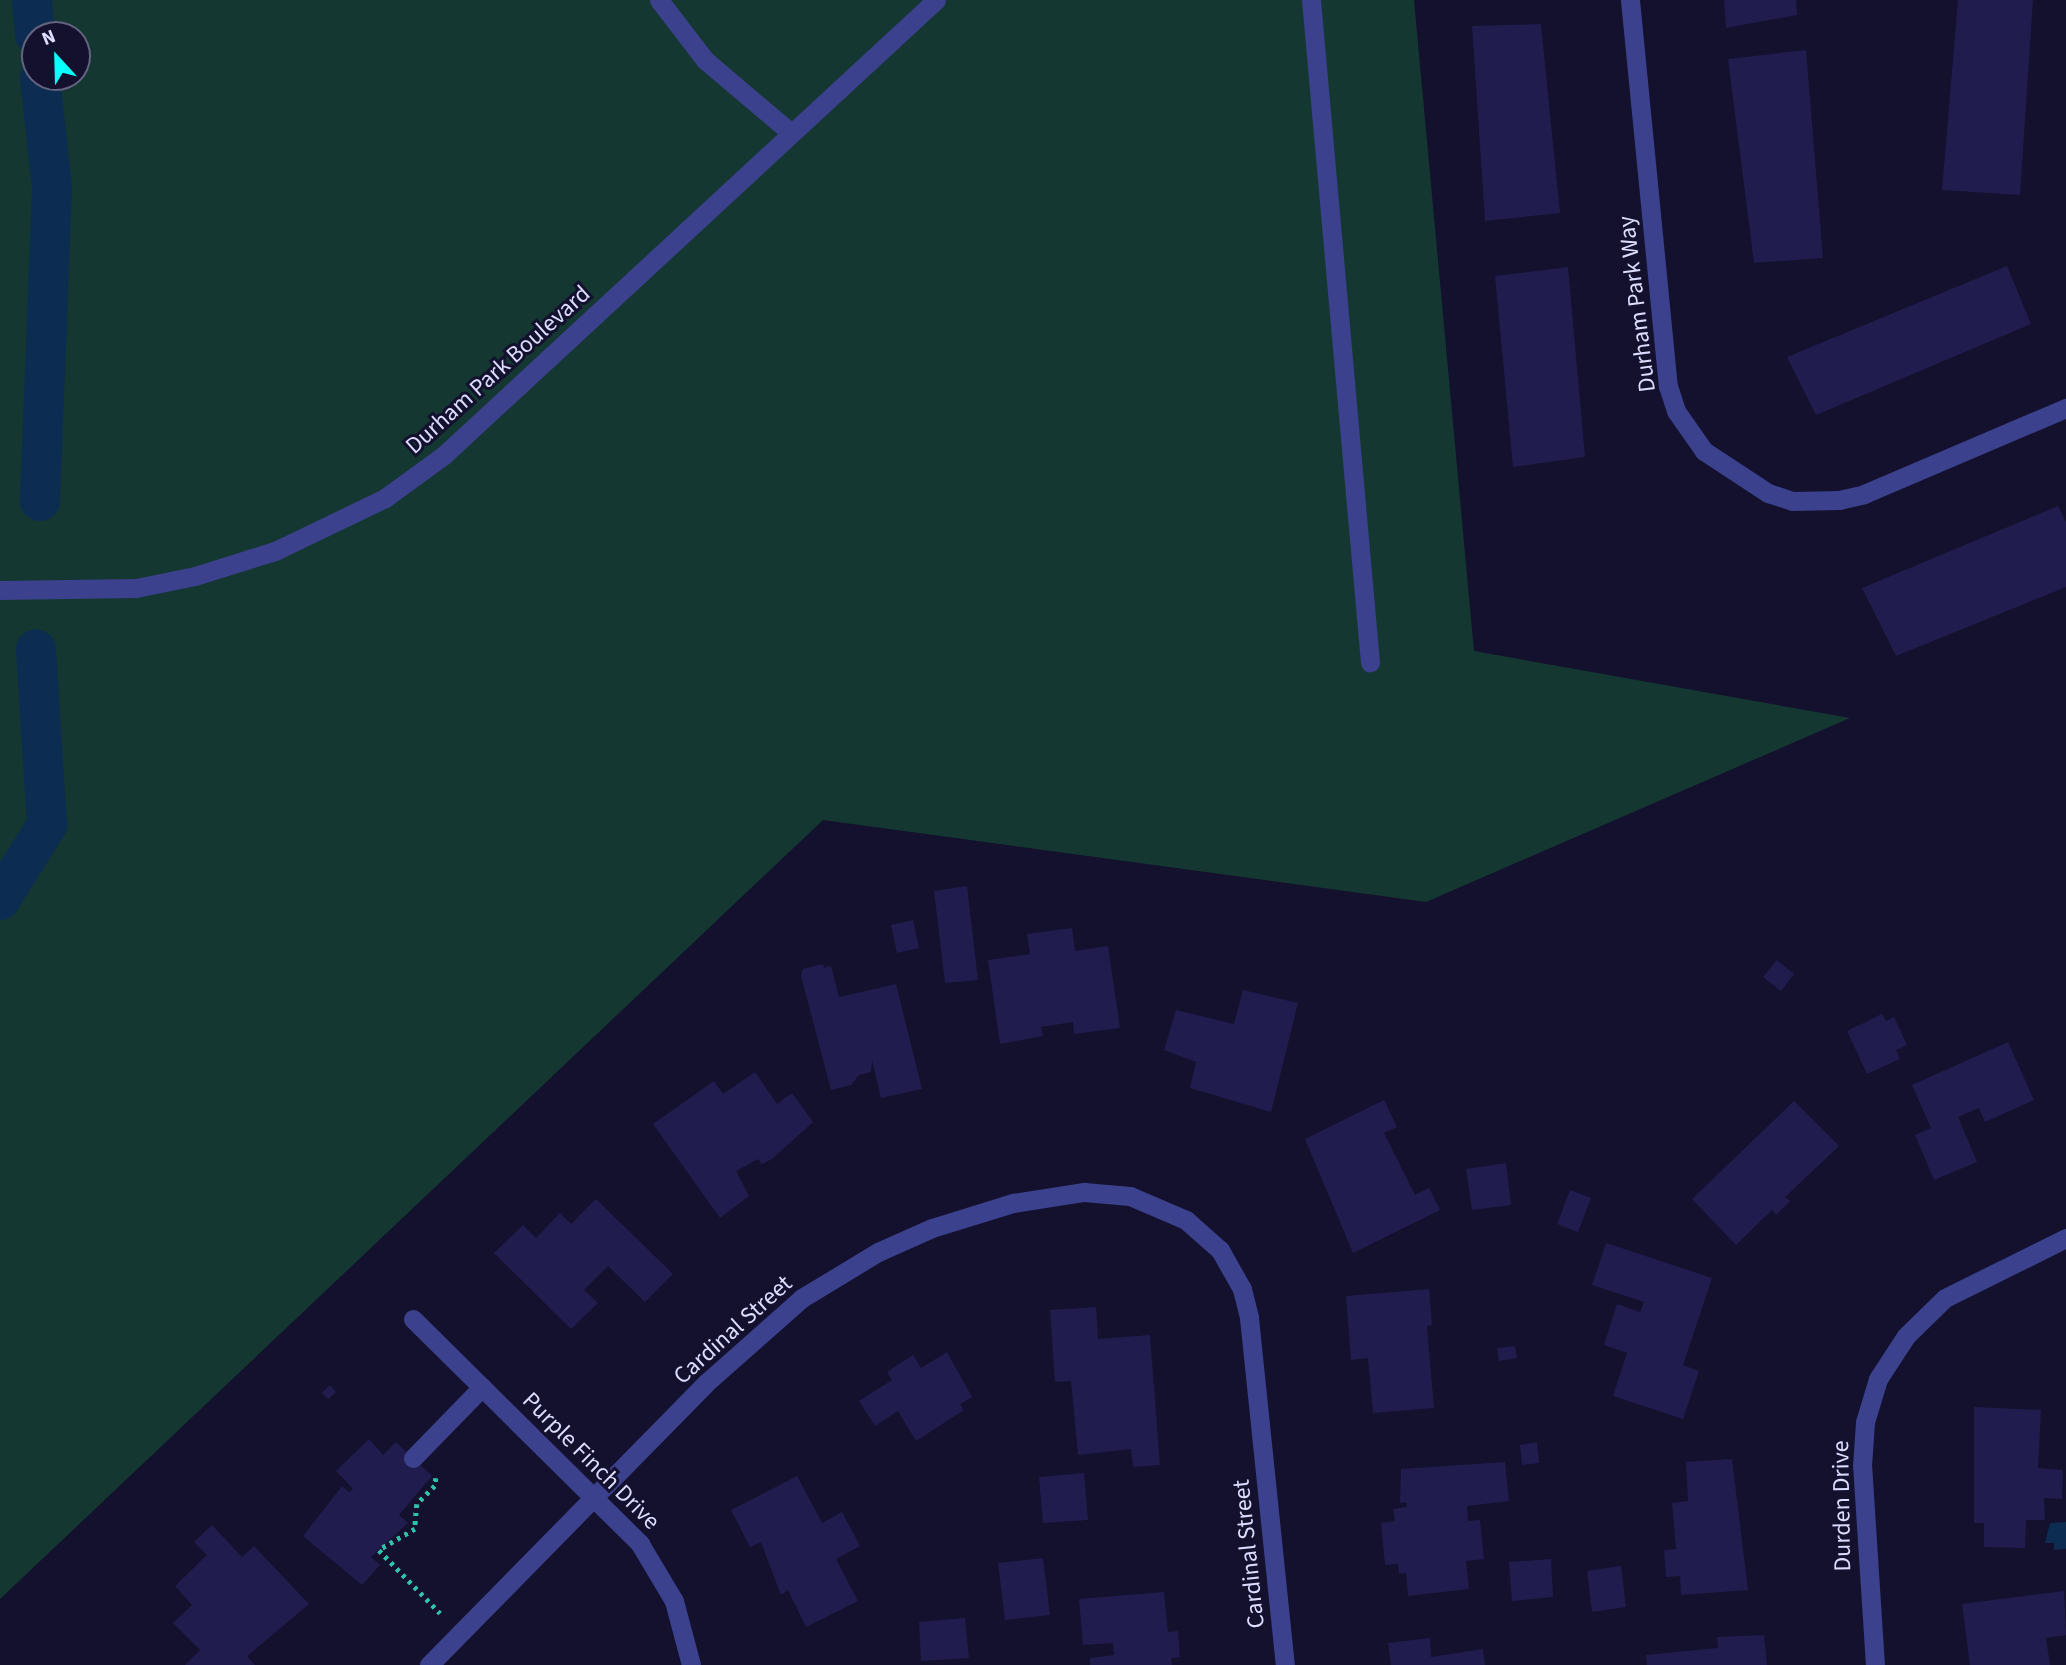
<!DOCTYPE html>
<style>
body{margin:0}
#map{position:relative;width:2066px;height:1665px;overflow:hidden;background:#13112d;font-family:"Source Sans 3",sans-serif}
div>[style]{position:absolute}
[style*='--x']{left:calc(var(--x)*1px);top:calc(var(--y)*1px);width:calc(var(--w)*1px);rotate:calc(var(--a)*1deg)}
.green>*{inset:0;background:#143732}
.water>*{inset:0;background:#0c2d51}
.canal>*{height:40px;margin:-20px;padding:0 20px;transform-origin:20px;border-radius:20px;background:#0c2d51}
.building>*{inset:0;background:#211c4e}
.path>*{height:4.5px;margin-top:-2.25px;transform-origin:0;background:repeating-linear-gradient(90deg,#2ec2a9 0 3.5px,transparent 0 8.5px)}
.service>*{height:19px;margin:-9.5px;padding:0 9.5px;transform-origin:9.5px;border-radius:9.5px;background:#3b418d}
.minor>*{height:19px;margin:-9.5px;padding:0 9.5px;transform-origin:9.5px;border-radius:9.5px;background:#3b418d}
span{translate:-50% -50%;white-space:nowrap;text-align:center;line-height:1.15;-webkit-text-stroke:6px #13112d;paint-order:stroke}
.street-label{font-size:24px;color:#ddf}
.north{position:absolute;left:21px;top:21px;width:70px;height:70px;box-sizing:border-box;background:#13112d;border:2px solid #646381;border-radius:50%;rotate:338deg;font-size:19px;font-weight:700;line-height:28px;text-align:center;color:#ddf}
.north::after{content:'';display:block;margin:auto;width:24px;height:32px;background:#09fffd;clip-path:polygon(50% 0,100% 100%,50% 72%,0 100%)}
</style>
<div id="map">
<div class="green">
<div style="clip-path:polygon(evenodd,0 0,1414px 0,1474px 651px,1850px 718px,1426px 902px,823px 820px,0 1599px,0 0,35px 35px,77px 35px,77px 77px,35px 77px,35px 35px)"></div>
</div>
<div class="water">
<div style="clip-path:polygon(2066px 1522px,2066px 1549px,2054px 1550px,2054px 1543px,2045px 1543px,2050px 1523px)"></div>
</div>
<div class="canal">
<div style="--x:32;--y:0;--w:35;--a:85"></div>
<div style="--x:40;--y:501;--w:313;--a:-87.8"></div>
<div style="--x:52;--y:188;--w:112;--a:-96.2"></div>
<div style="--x:0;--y:900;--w:89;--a:-57.9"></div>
<div style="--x:47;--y:825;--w:176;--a:-93.6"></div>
</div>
<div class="building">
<div style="clip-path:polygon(1724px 0,1796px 0,1797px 15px,1726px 28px)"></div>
<div style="clip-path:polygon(1958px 0,2033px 0,2020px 195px,1942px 190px)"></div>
<div style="clip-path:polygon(1541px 24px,1560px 213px,1485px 221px,1472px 26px)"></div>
<div style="clip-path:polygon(1806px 50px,1823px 258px,1754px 263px,1728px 59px)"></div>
<div style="clip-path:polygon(2007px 266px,2031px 324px,1816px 415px,1787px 357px)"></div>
<div style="clip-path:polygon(1568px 267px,1585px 457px,1513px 467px,1495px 276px)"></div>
<div style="clip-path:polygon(2058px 506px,2066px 522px,2066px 587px,1896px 656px,1862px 588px)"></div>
<div style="clip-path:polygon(967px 886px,978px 980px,945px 983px,934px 891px)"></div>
<div style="clip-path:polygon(913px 920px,919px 948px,897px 953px,891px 925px)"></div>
<div style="clip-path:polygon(1072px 928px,1075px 951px,1108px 946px,1120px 1028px,1074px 1034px,1073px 1022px,1041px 1027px,1043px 1036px,1000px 1044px,988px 960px,1030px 954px,1027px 934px)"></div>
<div style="clip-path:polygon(1777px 960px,1794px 974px,1781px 991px,1763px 977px)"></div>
<div style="clip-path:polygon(823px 964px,824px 968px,831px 966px,839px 997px,896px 984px,922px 1089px,881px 1098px,872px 1060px,871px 1072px,859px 1075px,851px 1085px,831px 1090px,801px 976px,803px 969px)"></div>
<div style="clip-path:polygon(1243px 990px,1298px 1003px,1271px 1112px,1190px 1088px,1196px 1062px,1164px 1050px,1176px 1010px,1234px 1024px)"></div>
<div style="clip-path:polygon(1882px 1014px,1886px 1021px,1894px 1017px,1907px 1045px,1896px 1050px,1900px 1059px,1867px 1074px,1847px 1031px)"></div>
<div style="clip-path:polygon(2008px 1042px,2034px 1100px,1985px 1122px,1979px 1108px,1958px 1117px,1977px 1162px,1934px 1180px,1915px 1135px,1931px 1128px,1912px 1085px)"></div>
<div style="clip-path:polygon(755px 1072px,777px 1104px,792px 1093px,813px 1122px,772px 1159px,762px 1164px,758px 1159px,736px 1171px,749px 1196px,720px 1218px,653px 1124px,714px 1081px,723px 1094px)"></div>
<div style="clip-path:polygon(1384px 1100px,1397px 1127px,1384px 1133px,1415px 1195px,1429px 1188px,1440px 1210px,1353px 1253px,1305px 1139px)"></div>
<div style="clip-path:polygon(1794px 1101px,1839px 1146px,1785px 1197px,1790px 1201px,1776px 1215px,1772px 1210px,1736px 1245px,1692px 1199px)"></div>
<div style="clip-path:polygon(1506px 1163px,1511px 1205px,1472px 1210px,1466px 1169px)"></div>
<div style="clip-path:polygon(1570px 1190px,1591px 1198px,1578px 1232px,1557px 1224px)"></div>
<div style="clip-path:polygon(596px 1199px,673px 1274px,645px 1302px,608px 1266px,584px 1290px,598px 1303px,571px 1329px,494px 1253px,523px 1225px,536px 1238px,560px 1213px,571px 1224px)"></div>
<div style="clip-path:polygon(1606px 1243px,1712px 1278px,1683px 1365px,1699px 1371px,1683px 1419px,1613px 1396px,1627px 1353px,1604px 1345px,1617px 1304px,1640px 1312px,1644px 1302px,1592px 1285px)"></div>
<div style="clip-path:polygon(1429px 1289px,1432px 1325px,1427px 1326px,1434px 1408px,1373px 1413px,1368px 1358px,1351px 1360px,1346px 1296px)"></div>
<div style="clip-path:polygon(1096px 1307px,1098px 1339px,1150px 1335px,1160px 1465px,1133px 1467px,1131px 1449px,1078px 1455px,1071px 1381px,1055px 1382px,1050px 1310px)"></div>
<div style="clip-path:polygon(1515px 1346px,1517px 1358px,1499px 1361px,1497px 1348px)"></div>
<div style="clip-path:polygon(947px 1352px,972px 1397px,960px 1404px,964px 1410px,916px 1441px,898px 1411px,875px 1426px,859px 1401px,892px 1380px,887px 1372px,913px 1355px,921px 1368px)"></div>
<div style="clip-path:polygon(330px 1385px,336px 1392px,328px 1399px,322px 1393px)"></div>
<div style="clip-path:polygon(1974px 1407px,2041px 1410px,2038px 1468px,2063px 1470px,2062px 1499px,2044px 1498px,2045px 1520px,2026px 1520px,2025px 1548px,1984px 1547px,1984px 1523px,1974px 1523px)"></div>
<div style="clip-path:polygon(369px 1439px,383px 1455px,396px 1442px,432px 1476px,399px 1515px,408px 1523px,371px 1557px,380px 1565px,362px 1585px,303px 1536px,342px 1486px,349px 1492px,353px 1489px,336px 1471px)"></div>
<div style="clip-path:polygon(1537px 1442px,1539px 1463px,1522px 1465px,1520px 1445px)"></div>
<div style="clip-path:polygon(1732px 1459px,1748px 1590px,1681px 1595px,1680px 1576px,1666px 1577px,1664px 1550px,1676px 1549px,1672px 1503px,1688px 1501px,1686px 1462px)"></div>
<div style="clip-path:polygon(1505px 1462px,1509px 1501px,1467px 1506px,1468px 1521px,1480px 1520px,1484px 1559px,1466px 1561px,1469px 1589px,1408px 1596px,1406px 1573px,1399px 1574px,1398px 1564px,1385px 1565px,1381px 1523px,1395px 1521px,1393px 1509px,1407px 1507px,1406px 1502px,1400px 1503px,1401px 1469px)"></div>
<div style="clip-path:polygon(1084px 1473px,1088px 1520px,1043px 1523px,1039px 1477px)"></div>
<div style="clip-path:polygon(797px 1476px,822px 1523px,842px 1512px,860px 1546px,836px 1559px,858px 1601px,806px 1627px,788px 1590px,781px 1595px,761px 1542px,750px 1547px,731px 1510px)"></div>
<div style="clip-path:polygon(212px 1525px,242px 1557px,254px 1546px,309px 1604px,247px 1656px,255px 1665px,185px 1665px,200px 1650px,173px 1623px,192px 1605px,175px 1586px,207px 1555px,194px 1542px)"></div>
<div style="clip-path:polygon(1043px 1558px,1050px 1615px,1005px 1620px,998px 1563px)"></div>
<div style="clip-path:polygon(1551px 1559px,1553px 1597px,1512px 1601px,1509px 1562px)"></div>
<div style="clip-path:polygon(1621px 1566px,1626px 1607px,1592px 1612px,1587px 1571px)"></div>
<div style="clip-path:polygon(2064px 1591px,2066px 1635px,2046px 1638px,2050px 1665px,1970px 1665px,1962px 1604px)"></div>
<div style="clip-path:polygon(1164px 1592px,1168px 1632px,1178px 1631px,1180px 1657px,1171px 1658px,1172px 1665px,1090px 1665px,1090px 1658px,1114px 1655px,1113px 1643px,1083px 1645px,1079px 1599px)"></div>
<div style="clip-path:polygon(965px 1618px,969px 1658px,921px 1661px,919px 1622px)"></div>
<div style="clip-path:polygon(1764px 1635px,1767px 1665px,1647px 1665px,1646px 1655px,1718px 1648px,1717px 1637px)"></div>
<div style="clip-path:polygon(1430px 1638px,1431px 1657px,1483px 1649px,1485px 1665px,1391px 1665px,1388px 1643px)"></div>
</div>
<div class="path">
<div style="--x:436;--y:1478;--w:8;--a:97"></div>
<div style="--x:435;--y:1486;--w:25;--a:135"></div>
<div style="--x:417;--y:1504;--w:25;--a:95"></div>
<div style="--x:415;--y:1529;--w:42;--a:149.7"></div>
<div style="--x:379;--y:1550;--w:88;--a:45.9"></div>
</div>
<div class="service">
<div style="--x:659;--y:0;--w:76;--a:52.5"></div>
<div style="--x:705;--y:60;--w:113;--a:40.3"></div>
<div style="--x:1311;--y:0;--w:665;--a:84.91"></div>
<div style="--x:413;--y:1458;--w:99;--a:-45.8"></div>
</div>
<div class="minor">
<div style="--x:1630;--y:0;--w:388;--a:84.4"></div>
<div style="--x:1668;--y:386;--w:26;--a:72"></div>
<div style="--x:1676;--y:411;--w:49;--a:55"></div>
<div style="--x:1704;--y:451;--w:77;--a:33.3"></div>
<div style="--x:1768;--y:493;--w:25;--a:18"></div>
<div style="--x:1792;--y:501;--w:47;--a:-1.2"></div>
<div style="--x:1839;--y:500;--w:26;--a:-13"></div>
<div style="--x:1864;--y:494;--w:220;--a:-23.1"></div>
<div style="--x:0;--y:590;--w:136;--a:-0.8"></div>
<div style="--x:136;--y:588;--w:60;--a:-11.5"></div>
<div style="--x:195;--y:576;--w:84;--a:-17.4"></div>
<div style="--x:275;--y:551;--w:122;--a:-25.7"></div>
<div style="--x:385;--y:498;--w:73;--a:-36.1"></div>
<div style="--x:444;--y:455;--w:670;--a:-42.76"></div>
<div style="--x:413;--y:1319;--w:320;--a:44.7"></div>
<div style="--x:640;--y:1544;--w:66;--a:59.2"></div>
<div style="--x:674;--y:1601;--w:66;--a:75.1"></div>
<div style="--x:429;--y:1665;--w:395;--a:-45.5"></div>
<div style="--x:706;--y:1383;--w:128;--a:-41.5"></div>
<div style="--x:802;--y:1298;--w:89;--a:-31.2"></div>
<div style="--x:878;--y:1252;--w:59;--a:-24"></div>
<div style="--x:932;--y:1228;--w:85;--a:-17.2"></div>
<div style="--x:1013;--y:1203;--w:72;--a:-8.8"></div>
<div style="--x:1084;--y:1192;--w:46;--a:5"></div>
<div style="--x:1130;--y:1196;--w:61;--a:23.2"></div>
<div style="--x:1186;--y:1220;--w:45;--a:41.4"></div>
<div style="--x:1220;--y:1250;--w:45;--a:60.6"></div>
<div style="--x:1242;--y:1289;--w:30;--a:76"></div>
<div style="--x:1249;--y:1318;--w:349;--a:84.1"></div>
<div style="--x:1875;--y:1665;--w:199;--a:-93.7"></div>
<div style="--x:1862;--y:1466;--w:44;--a:-86.1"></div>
<div style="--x:1865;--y:1422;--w:45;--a:-73.2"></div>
<div style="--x:1878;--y:1379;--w:51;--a:-56.9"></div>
<div style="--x:1906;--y:1336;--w:54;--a:-44.3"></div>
<div style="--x:1945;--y:1298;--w:135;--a:-26.4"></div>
</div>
<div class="street-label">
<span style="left:1637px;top:304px;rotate:-97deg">Durham Park Way</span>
<span style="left:498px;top:370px;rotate:-42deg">Durham Park Boulevard</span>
<span style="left:733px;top:1330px;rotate:-42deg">Cardinal Street</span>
<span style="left:591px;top:1461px;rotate:45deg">Purple Finch Drive</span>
<span style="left:1842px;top:1506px;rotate:-91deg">Durden Drive</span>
<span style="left:1249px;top:1554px;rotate:-96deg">Cardinal Street</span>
</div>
<div class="north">N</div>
</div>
